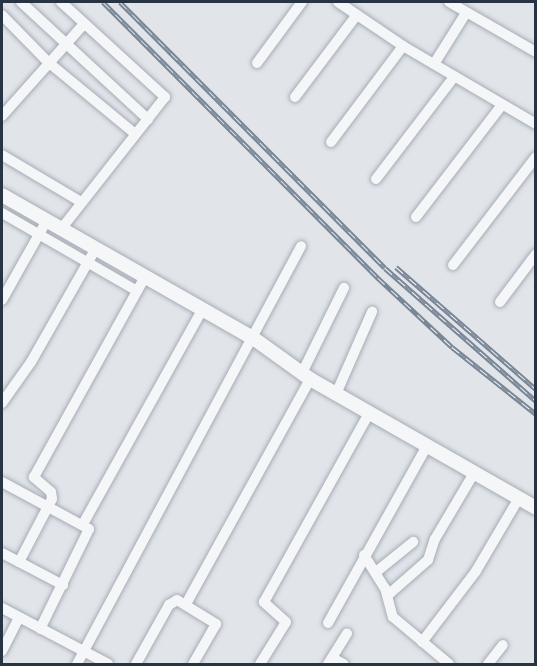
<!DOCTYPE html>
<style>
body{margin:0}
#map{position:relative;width:537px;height:666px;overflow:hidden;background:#e1e5ea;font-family:"DM Sans",sans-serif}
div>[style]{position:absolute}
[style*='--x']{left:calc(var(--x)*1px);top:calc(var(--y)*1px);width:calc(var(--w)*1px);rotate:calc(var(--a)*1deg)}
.roads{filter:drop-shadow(0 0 2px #a6acb5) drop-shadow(0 0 2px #a6acb5)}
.minor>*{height:10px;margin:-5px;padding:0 5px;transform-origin:5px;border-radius:5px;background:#f4f6f8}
.tertiary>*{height:14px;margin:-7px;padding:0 7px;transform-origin:7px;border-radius:7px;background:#f4f6f8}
.rail>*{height:5px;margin-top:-2.5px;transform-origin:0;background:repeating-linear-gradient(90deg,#f1f4f8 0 9px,#798695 0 18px);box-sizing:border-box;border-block:2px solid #798695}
span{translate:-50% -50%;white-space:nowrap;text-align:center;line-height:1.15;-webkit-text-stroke:5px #f1f4f8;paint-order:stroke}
.frame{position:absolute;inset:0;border:3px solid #283443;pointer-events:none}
</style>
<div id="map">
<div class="roads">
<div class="minor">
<div style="--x:21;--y:2;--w:173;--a:42.7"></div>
<div style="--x:61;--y:2;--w:141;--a:42.4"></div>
<div style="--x:165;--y:97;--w:167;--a:128.2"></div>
<div style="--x:338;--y:2;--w:78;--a:34.1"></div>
<div style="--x:403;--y:46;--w:154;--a:30.4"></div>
<div style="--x:449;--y:2;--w:100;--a:29.9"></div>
<div style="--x:2;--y:15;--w:66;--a:45.6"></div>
<div style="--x:48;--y:62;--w:112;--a:39.5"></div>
<div style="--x:257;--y:63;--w:76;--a:-53.6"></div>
<div style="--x:434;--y:64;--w:60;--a:-57.9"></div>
<div style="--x:295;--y:97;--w:101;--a:-53"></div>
<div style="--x:2;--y:116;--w:123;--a:-48.3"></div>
<div style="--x:331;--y:142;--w:120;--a:-53.1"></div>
<div style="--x:2;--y:155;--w:92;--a:30.7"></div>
<div style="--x:376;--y:179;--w:128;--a:-52.6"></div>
<div style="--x:2;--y:213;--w:156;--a:30"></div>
<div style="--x:416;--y:217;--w:141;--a:-52.5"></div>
<div style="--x:453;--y:265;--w:136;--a:-52.5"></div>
<div style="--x:2;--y:300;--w:92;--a:-60.6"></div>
<div style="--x:500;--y:302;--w:60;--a:-53.1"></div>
<div style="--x:302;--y:373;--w:95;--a:-63.7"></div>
<div style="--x:336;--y:394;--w:90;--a:-66.3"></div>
<div style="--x:2;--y:403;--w:50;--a:-54.7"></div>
<div style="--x:31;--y:362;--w:131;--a:-60.3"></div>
<div style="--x:2;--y:482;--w:99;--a:28.4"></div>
<div style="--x:89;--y:529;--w:111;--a:116.1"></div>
<div style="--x:83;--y:524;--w:245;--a:-60.9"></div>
<div style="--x:2;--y:553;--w:69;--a:27.7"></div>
<div style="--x:364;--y:555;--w:39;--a:58"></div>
<div style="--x:385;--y:588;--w:30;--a:75"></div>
<div style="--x:393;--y:617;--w:73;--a:40"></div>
<div style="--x:19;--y:562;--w:71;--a:-62.4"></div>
<div style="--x:52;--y:499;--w:7;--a:-98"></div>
<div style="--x:51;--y:492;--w:23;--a:-139"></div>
<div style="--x:34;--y:477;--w:229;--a:-61"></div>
<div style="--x:376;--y:572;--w:48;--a:-39"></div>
<div style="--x:388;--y:595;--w:53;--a:-41.2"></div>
<div style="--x:428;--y:560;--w:22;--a:-72"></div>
<div style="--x:435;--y:539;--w:77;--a:-59.4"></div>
<div style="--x:186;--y:604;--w:257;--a:-61.1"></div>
<div style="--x:2;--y:608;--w:120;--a:27.8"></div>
<div style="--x:328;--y:623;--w:203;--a:-60.8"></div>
<div style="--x:422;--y:642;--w:89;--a:-52.7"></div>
<div style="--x:476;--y:571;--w:85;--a:-59.5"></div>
<div style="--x:2;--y:651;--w:37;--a:-63"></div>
<div style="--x:332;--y:658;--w:13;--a:27"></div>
<div style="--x:77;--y:664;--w:474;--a:-61.8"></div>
<div style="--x:136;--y:664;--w:68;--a:-60.8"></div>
<div style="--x:169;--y:605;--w:9;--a:-32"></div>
<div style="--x:177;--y:600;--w:46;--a:31.6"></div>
<div style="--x:216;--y:624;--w:46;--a:119.9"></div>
<div style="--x:260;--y:664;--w:49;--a:-58.2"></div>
<div style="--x:286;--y:622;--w:30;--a:-138"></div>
<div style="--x:264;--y:602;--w:216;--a:-60.9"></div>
<div style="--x:328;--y:664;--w:36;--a:-58"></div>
<div style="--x:488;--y:664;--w:24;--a:-52"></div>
</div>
<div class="tertiary">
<div style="--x:2;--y:195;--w:289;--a:29.7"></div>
<div style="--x:253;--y:338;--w:70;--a:35.7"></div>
<div style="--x:310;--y:379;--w:260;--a:29.7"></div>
</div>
</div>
<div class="rail">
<div style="--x:103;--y:2;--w:390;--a:45.1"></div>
<div style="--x:378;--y:278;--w:101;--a:43"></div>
<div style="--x:452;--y:347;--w:107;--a:38.6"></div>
<div style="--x:120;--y:2;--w:375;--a:45.1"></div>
<div style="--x:385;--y:268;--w:201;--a:41.4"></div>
<div style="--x:396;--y:267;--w:186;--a:41.1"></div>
</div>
<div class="frame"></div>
</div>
